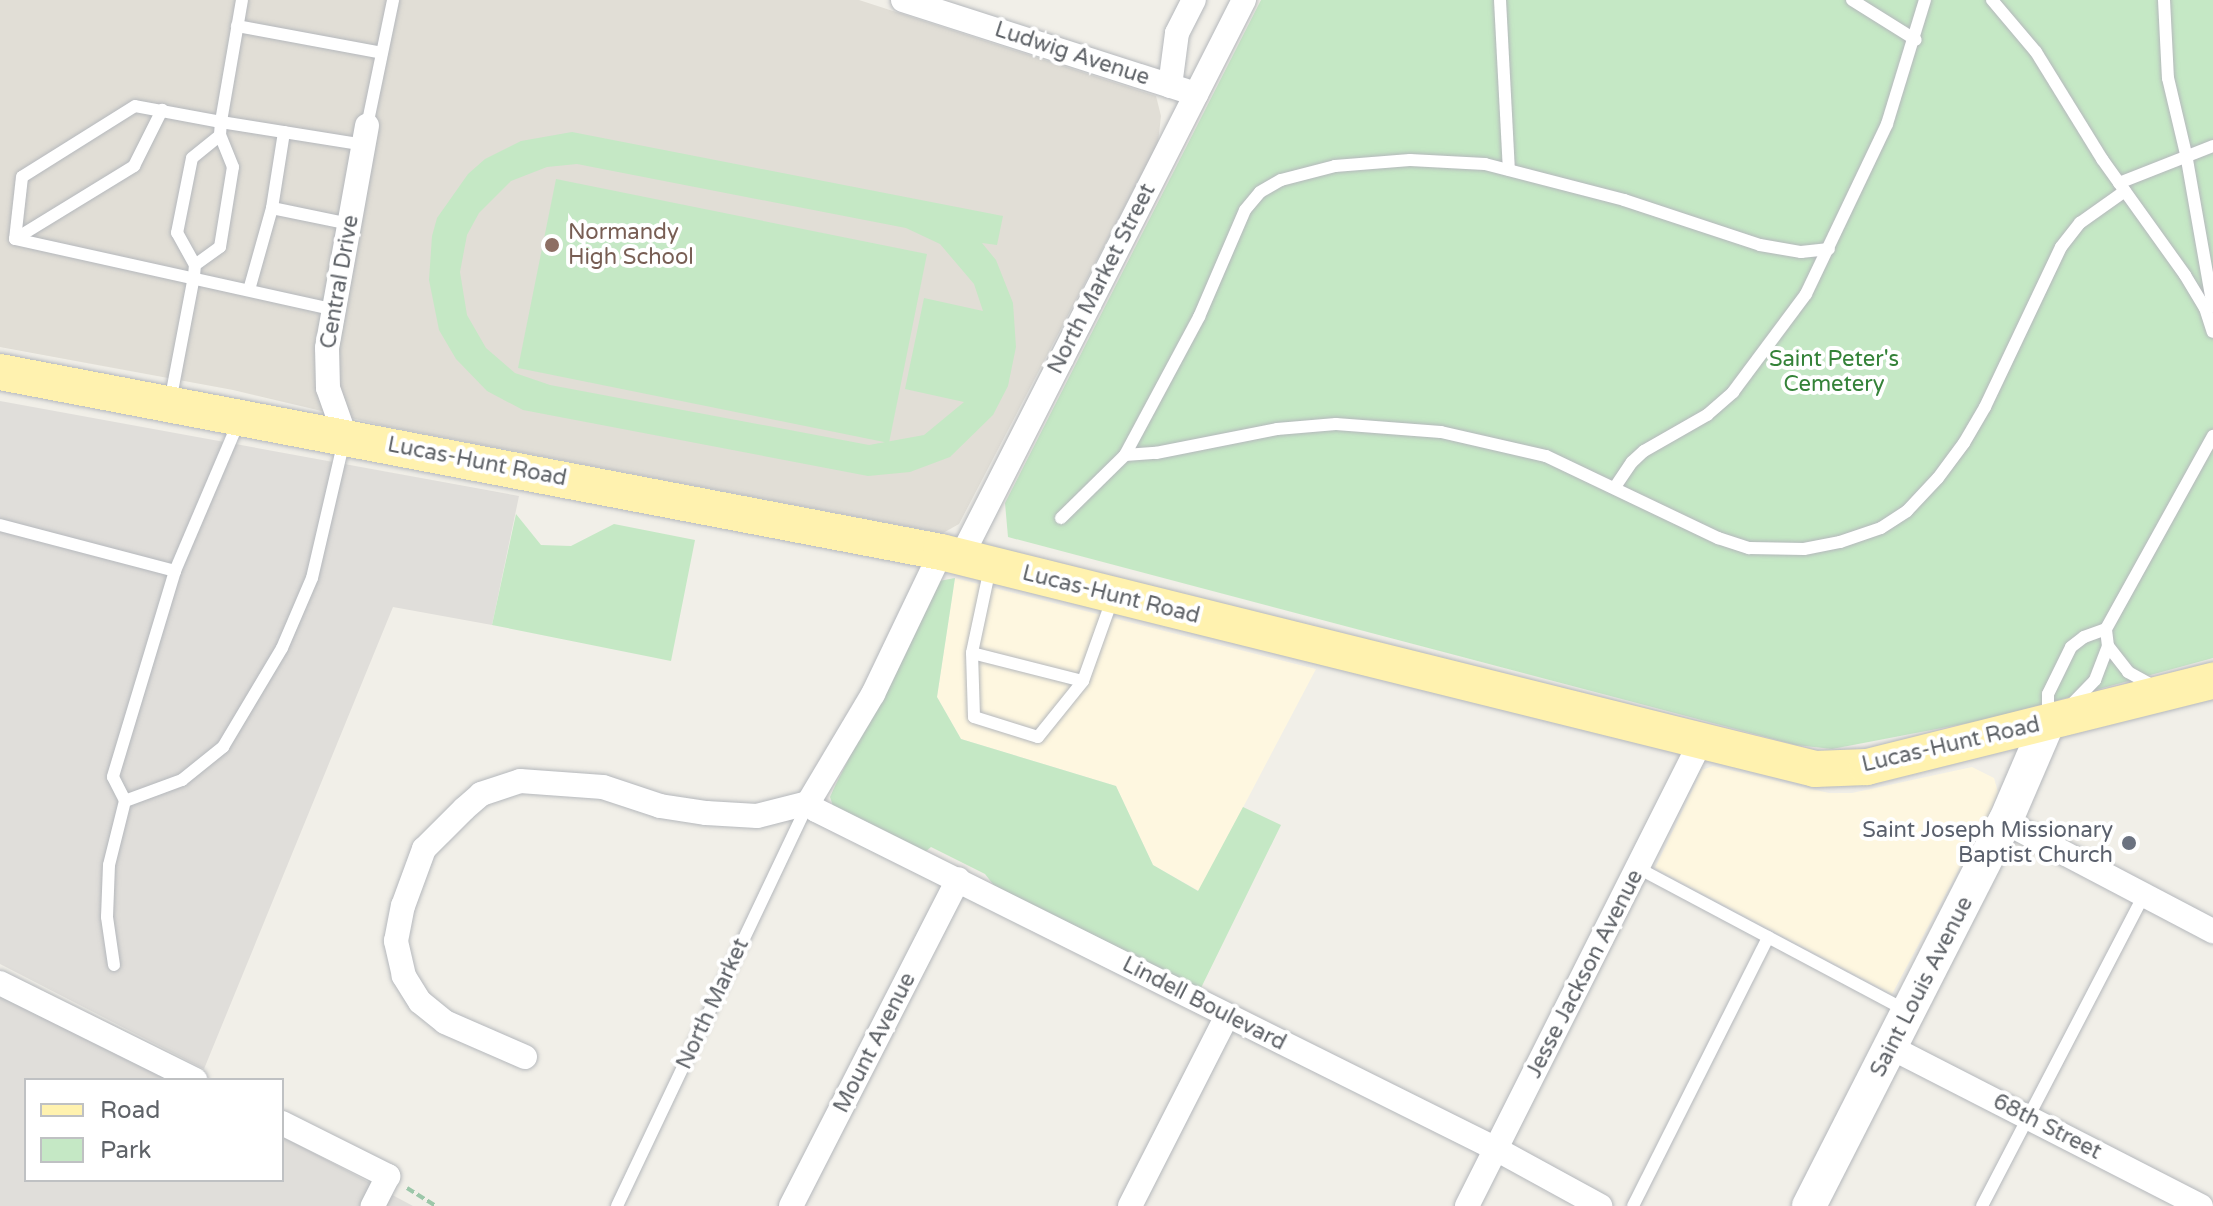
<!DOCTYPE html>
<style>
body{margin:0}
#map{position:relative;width:2213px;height:1206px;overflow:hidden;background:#f1efe8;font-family:"Varela Round",sans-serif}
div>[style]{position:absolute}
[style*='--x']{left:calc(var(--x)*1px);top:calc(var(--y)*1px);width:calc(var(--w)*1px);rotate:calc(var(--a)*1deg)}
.commercial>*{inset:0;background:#fef7e0}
.industrial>*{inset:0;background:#e0deda}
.education>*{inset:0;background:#e1ded6}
.green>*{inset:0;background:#c5e8c5}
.path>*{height:4px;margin-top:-2px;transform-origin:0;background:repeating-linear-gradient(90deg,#9cc7a9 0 8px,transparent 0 12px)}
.roads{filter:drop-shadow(0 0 2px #b5b8bc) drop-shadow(0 0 2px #b5b8bc)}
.lane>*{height:12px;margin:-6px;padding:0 6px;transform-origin:6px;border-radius:6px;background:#fff}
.street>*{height:24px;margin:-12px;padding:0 12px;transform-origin:12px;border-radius:12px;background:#fff}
.secondary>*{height:34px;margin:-17px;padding:0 17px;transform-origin:17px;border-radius:17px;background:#fff}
.primary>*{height:36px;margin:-18px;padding:0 18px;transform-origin:18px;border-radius:18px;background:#fff2af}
.dots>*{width:22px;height:22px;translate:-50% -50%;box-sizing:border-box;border:4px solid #fff;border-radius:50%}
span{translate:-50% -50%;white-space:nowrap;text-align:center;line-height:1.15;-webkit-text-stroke:8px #fff;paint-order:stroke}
.street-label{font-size:22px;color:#5f6368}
.education-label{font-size:22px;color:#785e54}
.left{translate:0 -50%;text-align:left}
.park-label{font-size:22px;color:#348238}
.worship-label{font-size:22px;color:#5b616d}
.right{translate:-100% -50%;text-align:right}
.legend{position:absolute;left:24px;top:1078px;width:260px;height:104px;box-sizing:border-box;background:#fff;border:2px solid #bfc1c3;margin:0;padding:10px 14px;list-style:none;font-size:24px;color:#5f6368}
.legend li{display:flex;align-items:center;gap:16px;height:40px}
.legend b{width:40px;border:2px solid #bfc1c3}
</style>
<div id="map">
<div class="commercial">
<div style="clip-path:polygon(955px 578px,1316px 669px,1199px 891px,1153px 865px,1116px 786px,961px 739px,937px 697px)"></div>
<div style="clip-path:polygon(1713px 766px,1829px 793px,1852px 793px,1972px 767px,1994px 778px,1998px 792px,1991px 810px,1892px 994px,1655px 868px,1702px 770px)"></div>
</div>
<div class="industrial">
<div style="clip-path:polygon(0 401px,519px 496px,492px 625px,393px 607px,204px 1069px,0 964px)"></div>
<div style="clip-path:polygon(0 995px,169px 1080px,26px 1080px,26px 1180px,282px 1180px,282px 1136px,413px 1206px,0 1206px)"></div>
</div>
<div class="education">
<div style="clip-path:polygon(0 0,859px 0,1156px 96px,1161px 116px,1158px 143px,959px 524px,943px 533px,385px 426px,233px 390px,0 347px)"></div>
</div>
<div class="green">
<div style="clip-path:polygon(1261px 0,2213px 0,2213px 658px,1989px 719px,1832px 749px,1796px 745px,1008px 537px,1005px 503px)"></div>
<div style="clip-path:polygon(evenodd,572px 132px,1003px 216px,997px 245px,982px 243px,996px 260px,1013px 303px,1016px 347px,1008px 386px,993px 415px,950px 457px,910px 472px,868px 476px,523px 410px,487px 391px,456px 359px,439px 330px,429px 280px,432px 236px,437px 218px,468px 174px,485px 159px,521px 141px,572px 132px,577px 164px,906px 228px,940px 244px,974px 284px,983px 311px,924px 298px,905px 389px,964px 402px,924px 435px,869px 445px,550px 385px,515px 373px,486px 348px,467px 315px,460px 272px,467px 235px,479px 213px,511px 181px,547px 167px,577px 164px)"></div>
<div style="clip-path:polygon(556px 179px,927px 254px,889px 443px,518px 368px)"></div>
<div style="clip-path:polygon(516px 514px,541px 545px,571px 546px,614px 524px,695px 540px,671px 661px,492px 625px)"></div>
<div style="clip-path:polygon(955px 578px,937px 697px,961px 739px,1116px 786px,1153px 865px,1198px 891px,1243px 807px,1281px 825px,1199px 992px,1000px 893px,985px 874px,931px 847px,924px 853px,833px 806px,830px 797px,835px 786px,939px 581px)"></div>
</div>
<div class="path">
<div style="--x:407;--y:1188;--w:34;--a:32"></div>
</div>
<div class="roads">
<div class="lane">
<div style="--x:242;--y:0;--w:124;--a:99.8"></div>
<div style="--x:221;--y:122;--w:145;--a:9.1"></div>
<div style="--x:1500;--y:0;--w:170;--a:87"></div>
<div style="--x:1852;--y:0;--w:75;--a:32"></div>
<div style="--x:1992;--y:0;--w:68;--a:49.8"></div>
<div style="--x:2036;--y:52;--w:126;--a:58.3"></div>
<div style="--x:2102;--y:159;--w:143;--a:54.4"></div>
<div style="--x:2185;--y:275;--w:39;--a:59"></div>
<div style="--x:2205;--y:308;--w:25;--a:72"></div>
<div style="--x:2164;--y:0;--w:78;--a:87.1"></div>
<div style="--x:2168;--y:78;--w:78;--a:76.7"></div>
<div style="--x:2186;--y:154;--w:155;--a:80"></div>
<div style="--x:237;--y:26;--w:147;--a:10.5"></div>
<div style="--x:367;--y:126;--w:129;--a:-78.3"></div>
<div style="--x:2119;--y:183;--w:101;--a:-21.5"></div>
<div style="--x:272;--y:208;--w:77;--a:-81"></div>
<div style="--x:15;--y:239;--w:140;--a:-31.5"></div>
<div style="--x:134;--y:166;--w:63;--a:-63.4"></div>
<div style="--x:195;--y:265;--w:31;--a:-36"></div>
<div style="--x:220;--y:247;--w:81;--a:-80.8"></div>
<div style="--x:233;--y:167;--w:35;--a:-112"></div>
<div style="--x:220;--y:135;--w:13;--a:-86"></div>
<div style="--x:221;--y:122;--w:87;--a:-169.5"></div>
<div style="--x:135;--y:106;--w:133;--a:147.9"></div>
<div style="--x:22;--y:177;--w:62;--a:96.4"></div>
<div style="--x:15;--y:239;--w:329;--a:12.5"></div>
<div style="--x:249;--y:290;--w:85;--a:-74.3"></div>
<div style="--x:272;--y:208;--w:80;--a:11.6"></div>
<div style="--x:170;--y:402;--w:128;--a:-79.2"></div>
<div style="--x:194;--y:276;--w:11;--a:-85"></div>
<div style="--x:195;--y:265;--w:37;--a:-119"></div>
<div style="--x:177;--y:233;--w:76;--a:-78.7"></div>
<div style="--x:192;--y:158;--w:36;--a:-39"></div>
<div style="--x:1125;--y:455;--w:31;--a:-4"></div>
<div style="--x:1156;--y:453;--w:123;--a:-11.2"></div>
<div style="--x:1277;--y:429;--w:59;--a:-4.8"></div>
<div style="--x:1336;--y:424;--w:105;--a:4.4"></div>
<div style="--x:1441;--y:432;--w:108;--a:12.9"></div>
<div style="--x:1546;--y:456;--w:191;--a:25.5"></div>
<div style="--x:1718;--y:538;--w:33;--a:18"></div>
<div style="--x:1749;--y:548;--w:55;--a:1"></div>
<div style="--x:1804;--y:549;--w:37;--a:-11"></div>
<div style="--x:1840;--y:542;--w:43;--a:-18.9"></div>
<div style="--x:1881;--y:528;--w:31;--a:-33"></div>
<div style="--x:1907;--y:511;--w:45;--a:-46.8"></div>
<div style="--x:1938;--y:478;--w:44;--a:-53.4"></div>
<div style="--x:1964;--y:443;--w:42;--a:-59.7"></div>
<div style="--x:1985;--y:407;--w:177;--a:-64.6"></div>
<div style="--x:2061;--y:247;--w:31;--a:-52"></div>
<div style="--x:2080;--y:223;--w:55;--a:-35.4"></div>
<div style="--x:1615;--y:487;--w:30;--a:-56"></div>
<div style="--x:1632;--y:462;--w:16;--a:-43"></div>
<div style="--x:1644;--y:451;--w:73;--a:-29.7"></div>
<div style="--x:1707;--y:415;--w:35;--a:-41"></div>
<div style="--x:1733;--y:392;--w:122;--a:-53.3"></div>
<div style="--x:1806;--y:294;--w:188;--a:-64.5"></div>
<div style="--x:1887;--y:124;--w:130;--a:-73"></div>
<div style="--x:1061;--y:518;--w:90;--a:-44.5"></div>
<div style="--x:1125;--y:455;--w:157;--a:-61.8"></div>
<div style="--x:1199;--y:317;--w:116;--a:-66.7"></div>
<div style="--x:1245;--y:210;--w:23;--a:-50"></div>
<div style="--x:1260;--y:192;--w:24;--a:-30"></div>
<div style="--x:1281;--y:180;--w:56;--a:-14.5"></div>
<div style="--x:1335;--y:166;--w:75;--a:-4.6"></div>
<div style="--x:1410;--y:160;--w:75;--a:3.1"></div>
<div style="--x:1485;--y:164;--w:144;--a:14.5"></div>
<div style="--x:1624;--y:200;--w:143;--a:18.3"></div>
<div style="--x:1760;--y:245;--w:42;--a:9.7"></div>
<div style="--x:1801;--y:252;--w:28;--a:-6"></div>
<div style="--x:0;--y:525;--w:181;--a:14.7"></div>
<div style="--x:175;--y:571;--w:215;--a:106.8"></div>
<div style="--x:113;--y:777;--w:27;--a:63"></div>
<div style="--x:990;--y:568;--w:87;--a:102"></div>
<div style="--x:972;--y:653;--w:114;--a:14.2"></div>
<div style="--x:1083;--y:681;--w:89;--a:-70.3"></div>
<div style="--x:175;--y:571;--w:161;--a:-66.9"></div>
<div style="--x:2108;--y:646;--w:33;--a:52"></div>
<div style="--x:2128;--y:672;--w:31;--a:29"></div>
<div style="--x:972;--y:653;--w:64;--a:88.2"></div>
<div style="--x:974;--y:717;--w:67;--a:17.4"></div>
<div style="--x:1038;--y:737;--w:72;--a:-51.2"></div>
<div style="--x:2071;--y:705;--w:35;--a:-46"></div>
<div style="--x:2095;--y:680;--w:36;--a:-69"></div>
<div style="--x:2108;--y:646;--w:17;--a:-97"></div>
<div style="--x:2106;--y:629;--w:221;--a:-61"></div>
<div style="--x:2048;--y:719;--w:25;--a:-90"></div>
<div style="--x:2048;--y:694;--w:52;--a:-63.9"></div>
<div style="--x:2071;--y:647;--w:16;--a:-38"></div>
<div style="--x:2084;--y:637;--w:23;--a:-20"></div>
<div style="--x:1640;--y:869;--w:300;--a:28"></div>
<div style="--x:114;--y:965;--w:49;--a:-98.3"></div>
<div style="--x:107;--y:917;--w:52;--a:-87.8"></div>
<div style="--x:109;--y:865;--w:66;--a:-76"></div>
<div style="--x:125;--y:801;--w:61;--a:-20.2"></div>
<div style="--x:182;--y:780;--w:53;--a:-38.8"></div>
<div style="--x:223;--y:747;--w:115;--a:-59.2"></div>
<div style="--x:282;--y:648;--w:76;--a:-66.8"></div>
<div style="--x:312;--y:578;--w:142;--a:-76.9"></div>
<div style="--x:617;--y:1206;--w:445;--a:-64.6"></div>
<div style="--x:1633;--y:1206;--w:301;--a:-63.3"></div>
<div style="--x:1982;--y:1206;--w:351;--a:-62.5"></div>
</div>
<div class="street">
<div style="--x:903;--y:0;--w:308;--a:17.8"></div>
<div style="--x:1170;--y:86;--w:53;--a:-82.5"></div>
<div style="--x:1177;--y:33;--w:37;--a:-63"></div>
<div style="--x:345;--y:436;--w:51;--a:-109.5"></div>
<div style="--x:328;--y:388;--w:40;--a:-91.4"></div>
<div style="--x:327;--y:348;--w:226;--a:-79.8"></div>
<div style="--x:961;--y:557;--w:625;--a:-63.07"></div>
<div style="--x:808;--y:803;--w:11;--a:41"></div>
<div style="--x:816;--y:810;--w:760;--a:26.5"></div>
<div style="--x:1496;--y:1149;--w:119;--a:28.7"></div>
<div style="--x:808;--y:803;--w:127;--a:-59.2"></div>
<div style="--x:873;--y:694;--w:157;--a:-64.4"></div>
<div style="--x:2005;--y:822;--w:235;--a:27.7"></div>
<div style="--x:0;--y:983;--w:218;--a:26.4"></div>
<div style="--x:1892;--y:1048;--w:347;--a:27.1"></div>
<div style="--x:525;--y:1057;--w:87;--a:-156.4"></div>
<div style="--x:445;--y:1022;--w:32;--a:-141"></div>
<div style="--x:420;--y:1002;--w:31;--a:-122"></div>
<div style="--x:404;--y:976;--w:36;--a:-103"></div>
<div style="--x:396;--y:941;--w:36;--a:-79"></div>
<div style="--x:403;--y:906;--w:61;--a:-69.8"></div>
<div style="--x:424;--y:849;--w:57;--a:-45"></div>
<div style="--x:464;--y:809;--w:23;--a:-41"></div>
<div style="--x:481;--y:794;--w:41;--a:-18.4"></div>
<div style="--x:520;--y:781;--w:83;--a:4.1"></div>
<div style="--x:603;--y:787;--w:60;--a:18.4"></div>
<div style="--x:660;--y:806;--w:47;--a:8.7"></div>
<div style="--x:706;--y:813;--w:51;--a:3.4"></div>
<div style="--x:757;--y:816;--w:53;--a:-14.3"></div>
<div style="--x:282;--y:1123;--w:119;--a:26.6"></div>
<div style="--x:388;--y:1176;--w:34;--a:117"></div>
<div style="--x:791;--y:1206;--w:367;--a:-62.9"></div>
<div style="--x:1130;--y:1206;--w:213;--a:-63"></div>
<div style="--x:1467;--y:1206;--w:521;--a:-63.29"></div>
</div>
<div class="secondary">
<div style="--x:1809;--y:1206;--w:431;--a:-63"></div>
<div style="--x:2005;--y:822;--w:109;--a:-66.7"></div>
</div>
<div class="primary">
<div style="--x:0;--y:372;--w:958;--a:10.83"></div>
<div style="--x:941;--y:552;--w:901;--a:13.94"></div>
<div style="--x:1815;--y:769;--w:52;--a:-2.2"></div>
<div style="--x:1867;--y:767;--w:357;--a:-14"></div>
</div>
</div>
<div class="dots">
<div style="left:552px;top:245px;background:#8d6e63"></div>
<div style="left:2129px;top:843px;background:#6b7280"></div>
</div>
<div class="street-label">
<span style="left:1072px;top:54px;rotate:18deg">Ludwig Avenue</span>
<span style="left:1102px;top:279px;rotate:-63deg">North Market Street</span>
<span style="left:340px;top:282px;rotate:-80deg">Central Drive</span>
<span style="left:477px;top:462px;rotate:11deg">Lucas-Hunt Road</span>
<span style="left:1111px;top:595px;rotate:14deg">Lucas-Hunt Road</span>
<span style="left:1951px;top:745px;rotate:-13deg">Lucas-Hunt Road</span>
<span style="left:1585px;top:974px;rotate:-63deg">Jesse Jackson Avenue</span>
<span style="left:1922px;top:987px;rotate:-63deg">Saint Louis Avenue</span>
<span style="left:713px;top:1004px;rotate:-65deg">North Market</span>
<span style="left:1204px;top:1004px;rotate:27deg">Lindell Boulevard</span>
<span style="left:875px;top:1043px;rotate:-63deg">Mount Avenue</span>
<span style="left:2047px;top:1127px;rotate:27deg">68th Street</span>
</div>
<div class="education-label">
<span class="left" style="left:568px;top:245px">Normandy<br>High School</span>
</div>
<div class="park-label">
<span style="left:1834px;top:372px">Saint Peter's<br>Cemetery</span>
</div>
<div class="worship-label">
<span class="right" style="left:2113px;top:843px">Saint Joseph Missionary<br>Baptist Church</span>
</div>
<ul class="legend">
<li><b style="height:10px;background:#fff2af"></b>Road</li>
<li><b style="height:22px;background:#c5e8c5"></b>Park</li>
</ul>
</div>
